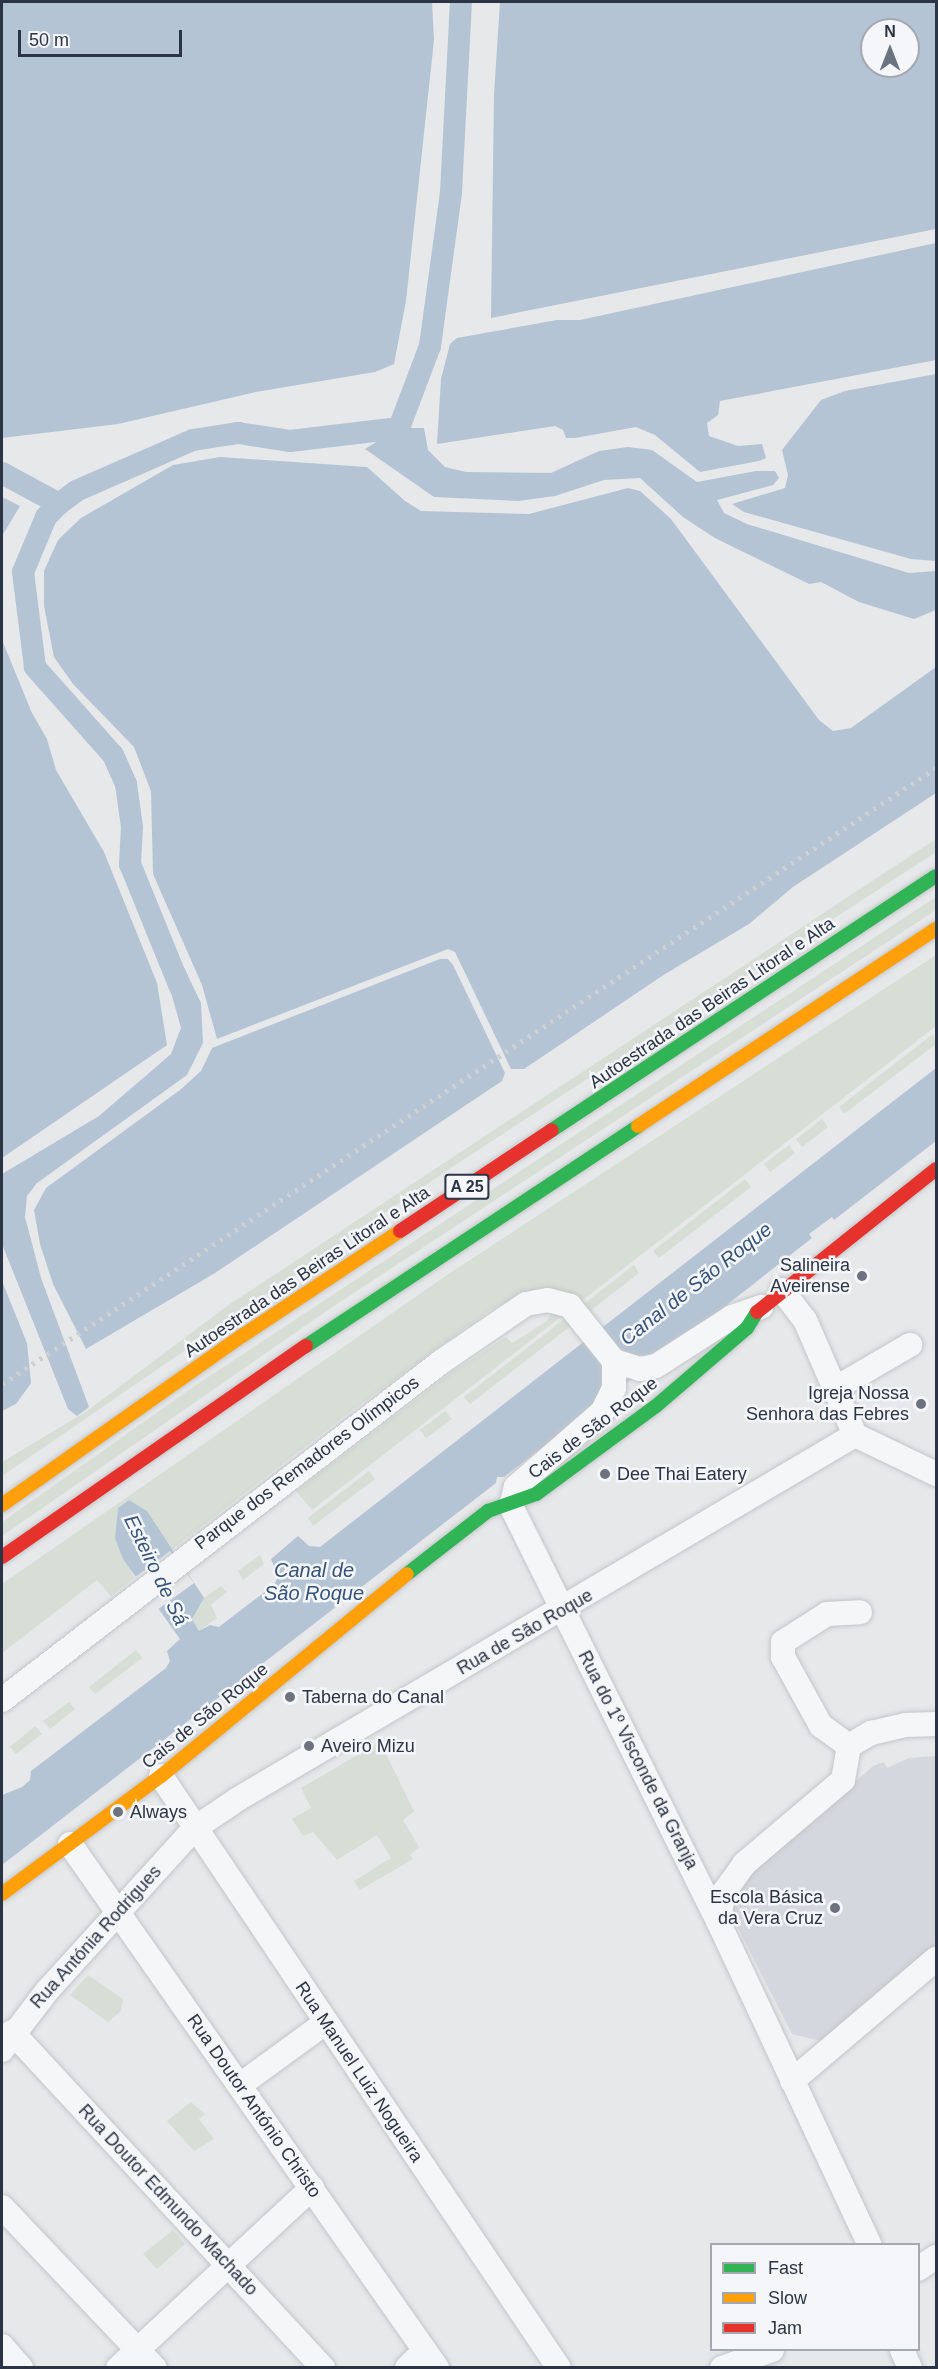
<!DOCTYPE html>
<meta charset="utf-8">
<style>
body{margin:0}
#map{position:relative;width:938px;height:2369px;overflow:hidden;background:#e6e8ea;font-family:Helvetica,sans-serif}
div>[style]{position:absolute}
[style*='--x']{left:calc(var(--x)*1px);top:calc(var(--y)*1px);width:calc(var(--w)*1px);rotate:calc(var(--a)*1deg)}
.built>*{inset:0;background:#d4d7dd}
.green>*{inset:0;background:#d6ded6}
.water>*{inset:0;background:#b4c4d5}
.pier>*{inset:0;background:#e6e8ea}
.canal>*{height:22px;margin:-11px;padding:0 11px;transform-origin:11px;border-radius:11px;background:#b4c4d5}
.roads{filter:drop-shadow(0 0 2px #c4c6c8) drop-shadow(0 0 2px #c4c6c8)}
.street>*{height:24px;margin:-12px;padding:0 12px;transform-origin:12px;border-radius:12px;background:#f5f6f7}
.fast>*{height:14px;margin:-7px;padding:0 7px;transform-origin:7px;border-radius:7px;background:#30b455}
.slow>*{height:14px;margin:-7px;padding:0 7px;transform-origin:7px;border-radius:7px;background:#ff9f0a}
.jam>*{height:14px;margin:-7px;padding:0 7px;transform-origin:7px;border-radius:7px;background:#e5322d}
.rail>*{height:4.5px;margin-top:-2.25px;transform-origin:0;background:repeating-linear-gradient(90deg,#cecfd2 0 3px,transparent 0 9px)}
.dots>*{width:16px;height:16px;translate:-50% -50%;box-sizing:border-box;border:3px solid #f4f6f9;border-radius:50%}
span{translate:-50% -50%;white-space:nowrap;text-align:center;line-height:1.15;-webkit-text-stroke:5px #f4f6f9;paint-order:stroke}
.shield-label span{padding:2px 4px;background:#f4f6f9;border:2px solid;border-radius:4px;-webkit-text-stroke-width:0}
.shield-label{font-size:16px;color:#2b3445;font-weight:700}
.street-label{font-size:18px;color:#2b3445}
.poi-label{font-size:18px;color:#2b3445}
.right{translate:-100% -50%;text-align:right}
.left{translate:0 -50%;text-align:left}
.water-label{font-size:20px;color:#34527a;font-style:italic}
.frame{position:absolute;inset:0;border:3px solid #2b3445;pointer-events:none}
.legend{position:absolute;left:710px;top:2243px;width:210px;height:108px;box-sizing:border-box;background:#f4f6f9;border:2px solid #a4a8b1;margin:0;padding:8px 10px;list-style:none;font-size:18px;color:#2b3445}
.legend li{display:flex;align-items:center;gap:12px;height:30px}
.legend b{width:30px;border:2px solid #a4a8b1}
.north{position:absolute;left:860px;top:18px;width:60px;height:60px;box-sizing:border-box;background:#f4f6f9;border:2px solid #a4a8b1;border-radius:50%;rotate:0deg;font-size:16px;font-weight:700;line-height:24px;text-align:center;color:#2b3445}
.north::after{content:'';display:block;margin:auto;width:21px;height:27px;background:#6c737f;clip-path:polygon(50% 0,100% 100%,50% 72%,0 100%)}
.scale{position:absolute;left:18px;top:30px;width:164px;height:27px;box-sizing:border-box;border:3px solid #2b3445;border-top:0;padding-left:8px;font-size:18px;line-height:21px;white-space:nowrap;color:#2b3445;-webkit-text-stroke:4px #f4f6f9;paint-order:stroke}
</style>
<div id="map">
<div class="built">
<div style="clip-path:polygon(936px 1756px,936px 1945px,825px 2042px,792px 2034px,734px 1920px,734px 1897px,741px 1881px,873px 1766px,884px 1762px,887px 1768px,909px 1758px)"></div>
</div>
<div class="green">
<div style="clip-path:polygon(936px 839px,936px 852px,449px 1169px,2px 1476px,2px 1462px,87px 1411px,227px 1306px)"></div>
<div style="clip-path:polygon(936px 897px,936px 910px,328px 1310px,2px 1536px,2px 1522px,196px 1385px)"></div>
<div style="clip-path:polygon(936px 955px,936px 1026px,312px 1510px,296px 1491px,451px 1373px,506px 1337px,512px 1343px,547px 1321px,552px 1313px,551px 1288px,535px 1289px,490px 1310px,346px 1415px,170px 1551px,147px 1511px,129px 1500px,118px 1508px,115px 1538px,134px 1578px,111px 1596px,97px 1580px,2px 1653px,2px 1584px,450px 1273px)"></div>
<div style="clip-path:polygon(933px 1034px,936px 1044px,844px 1114px,839px 1107px)"></div>
<div style="clip-path:polygon(822px 1119px,828px 1127px,802px 1147px,796px 1139px)"></div>
<div style="clip-path:polygon(789px 1145px,795px 1153px,770px 1172px,764px 1164px)"></div>
<div style="clip-path:polygon(745px 1179px,751px 1187px,659px 1258px,653px 1251px)"></div>
<div style="clip-path:polygon(634px 1265px,639px 1273px,470px 1404px,464px 1397px)"></div>
<div style="clip-path:polygon(445px 1411px,452px 1419px,426px 1438px,420px 1430px)"></div>
<div style="clip-path:polygon(369px 1471px,375px 1479px,313px 1526px,308px 1518px)"></div>
<div style="clip-path:polygon(260px 1555px,264px 1564px,243px 1580px,238px 1571px)"></div>
<div style="clip-path:polygon(221px 1586px,227px 1592px,211px 1605px,217px 1618px,199px 1631px,192px 1619px,204px 1598px)"></div>
<div style="clip-path:polygon(136px 1650px,142px 1658px,95px 1694px,89px 1687px)"></div>
<div style="clip-path:polygon(69px 1702px,75px 1709px,50px 1729px,43px 1721px)"></div>
<div style="clip-path:polygon(35px 1726px,42px 1734px,16px 1754px,10px 1747px)"></div>
<div style="clip-path:polygon(380px 1742px,414px 1811px,403px 1820px,419px 1847px,410px 1855px,413px 1859px,360px 1890px,354px 1881px,391px 1858px,377px 1835px,337px 1860px,313px 1832px,303px 1836px,292px 1819px,311px 1808px,301px 1788px)"></div>
<div style="clip-path:polygon(88px 1975px,123px 1999px,121px 2011px,108px 2022px,70px 1995px)"></div>
<div style="clip-path:polygon(191px 2102px,205px 2114px,199px 2119px,214px 2139px,194px 2151px,167px 2121px)"></div>
<div style="clip-path:polygon(173px 2230px,185px 2244px,157px 2269px,143px 2254px)"></div>
</div>
<div class="water">
<div style="clip-path:polygon(2px 2px,432px 2px,434px 40px,406px 301px,394px 364px,375px 372px,256px 392px,118px 424px,2px 438px)"></div>
<div style="clip-path:polygon(evenodd,500px 2px,936px 2px,936px 229px,491px 318px,494px 94px,500px 2px,872px 30px,908px 30px,908px 66px,872px 66px,872px 30px)"></div>
<div style="clip-path:polygon(936px 243px,936px 360px,720px 401px,718px 415px,707px 423px,709px 436px,738px 446px,762px 444px,766px 458px,759px 461px,700px 472px,655px 435px,636px 427px,575px 438px,566px 438px,563px 430px,555px 426px,437px 444px,441px 379px,450px 344px,457px 338px,557px 320px,580px 320px)"></div>
<div style="clip-path:polygon(936px 374px,936px 561px,911px 559px,744px 512px,732px 504px,785px 488px,788px 475px,782px 450px,821px 400px,845px 391px)"></div>
<div style="clip-path:polygon(399px 428px,424px 428px,428px 450px,445px 467px,466px 472px,551px 473px,599px 451px,628px 447px,652px 450px,697px 482px,756px 471px,775px 471px,779px 478px,773px 485px,717px 500px,724px 513px,747px 524px,909px 573px,936px 571px,936px 610px,914px 619px,859px 602px,821px 582px,809px 584px,715px 538px,683px 517px,640px 478px,604px 480px,555px 496px,518px 501px,434px 497px,365px 449px)"></div>
<div style="clip-path:polygon(220px 457px,367px 467px,405px 501px,421px 511px,529px 514px,628px 488px,640px 491px,671px 519px,819px 720px,833px 731px,851px 728px,936px 667px,936px 793px,793px 887px,749px 924px,665px 974px,524px 1069px,511px 1069px,455px 952px,448px 949px,217px 1039px,202px 985px,153px 874px,151px 791px,134px 747px,73px 684px,54px 657px,44px 606px,44px 571px,58px 540px,81px 518px,173px 465px)"></div>
<div style="clip-path:polygon(2px 497px,20px 506px,2px 536px)"></div>
<div style="clip-path:polygon(2px 640px,32px 713px,47px 739px,56px 770px,104px 852px,157px 983px,167px 1045px,2px 1158px)"></div>
<div style="clip-path:polygon(178px 955px,201px 1003px,203px 1043px,187px 1075px,37px 1183px,27px 1196px,25px 1217px,41px 1278px,89px 1407px,77px 1416px,68px 1409px,2px 1244px,2px 1174px,99px 1116px,171px 1054px,181px 1028px,163px 964px)"></div>
<div style="clip-path:polygon(440px 959px,448px 959px,453px 965px,505px 1073px,502px 1081px,215px 1273px,86px 1349px,53px 1284px,40px 1244px,34px 1210px,46px 1188px,180px 1090px,201px 1071px,212px 1048px)"></div>
<div style="clip-path:polygon(936px 1068px,936px 1141px,834px 1220px,832px 1217px,809px 1234px,812px 1238px,719px 1311px,504px 1477px,497px 1477px,496px 1483px,2px 1865px,2px 1795px,22px 1787px,30px 1780px,31px 1771px,166px 1668px,170px 1661px,167px 1651px,180px 1639px,123px 1559px,115px 1538px,118px 1508px,129px 1500px,147px 1511px,204px 1598px,192px 1619px,199px 1631px,210px 1625px,219px 1627px,275px 1584px,278px 1576px,271px 1559px,298px 1536px,309px 1546px,320px 1547px)"></div>
<div style="clip-path:polygon(2px 1281px,27px 1343px,31px 1383px,16px 1404px,2px 1411px)"></div>
</div>
<div class="pier">
<div style="clip-path:polygon(170px 1551px,194px 1583px,157px 1610px,134px 1578px)"></div>
</div>
<div class="canal">
<div style="--x:406;--y:441;--w:15;--a:-118"></div>
<div style="--x:399;--y:428;--w:88;--a:-69.3"></div>
<div style="--x:430;--y:346;--w:155;--a:-82.2"></div>
<div style="--x:451;--y:192;--w:190;--a:-87"></div>
<div style="--x:2;--y:473;--w:65;--a:28.5"></div>
<div style="--x:180;--y:987;--w:133;--a:-112.1"></div>
<div style="--x:130;--y:864;--w:37;--a:-87"></div>
<div style="--x:132;--y:827;--w:43;--a:-97.9"></div>
<div style="--x:126;--y:784;--w:32;--a:-114"></div>
<div style="--x:113;--y:755;--w:118;--a:-131.6"></div>
<div style="--x:35;--y:667;--w:96;--a:-97.2"></div>
<div style="--x:23;--y:572;--w:60;--a:-67.3"></div>
<div style="--x:46;--y:517;--w:18;--a:-45"></div>
<div style="--x:59;--y:504;--w:21;--a:-37"></div>
<div style="--x:76;--y:491;--w:128;--a:-23.6"></div>
<div style="--x:193;--y:440;--w:46;--a:-8.8"></div>
<div style="--x:238;--y:433;--w:53;--a:8.7"></div>
<div style="--x:290;--y:441;--w:110;--a:-6.8"></div>
</div>
<div class="roads">
<div class="street">
<div style="--x:782;--y:1290;--w:38;--a:53"></div>
<div style="--x:805;--y:1320;--w:125;--a:66.5"></div>
<div style="--x:614;--y:1361;--w:27;--a:90"></div>
<div style="--x:614;--y:1388;--w:25;--a:116"></div>
<div style="--x:603;--y:1411;--w:116;--a:138.9"></div>
<div style="--x:516;--y:1487;--w:20;--a:105"></div>
<div style="--x:511;--y:1506;--w:464;--a:63.5"></div>
<div style="--x:718;--y:1921;--w:357;--a:64.9"></div>
<div style="--x:614;--y:1361;--w:27;--a:17"></div>
<div style="--x:640;--y:1369;--w:16;--a:-11"></div>
<div style="--x:656;--y:1366;--w:90;--a:-32.8"></div>
<div style="--x:732;--y:1317;--w:31;--a:-19"></div>
<div style="--x:836;--y:1388;--w:86;--a:-30.2"></div>
<div style="--x:855;--y:1435;--w:90;--a:25.7"></div>
<div style="--x:2;--y:1700;--w:554;--a:-37.59"></div>
<div style="--x:441;--y:1362;--w:103;--a:-34.3"></div>
<div style="--x:526;--y:1304;--w:22;--a:-10"></div>
<div style="--x:548;--y:1300;--w:23;--a:15"></div>
<div style="--x:570;--y:1306;--w:70;--a:51.3"></div>
<div style="--x:849;--y:1746;--w:34;--a:-144"></div>
<div style="--x:821;--y:1726;--w:79;--a:-118.8"></div>
<div style="--x:783;--y:1657;--w:15;--a:-90"></div>
<div style="--x:783;--y:1642;--w:52;--a:-32.5"></div>
<div style="--x:827;--y:1614;--w:33;--a:-3"></div>
<div style="--x:849;--y:1746;--w:26;--a:-31"></div>
<div style="--x:871;--y:1733;--w:35;--a:-13"></div>
<div style="--x:905;--y:1725;--w:31;--a:-2"></div>
<div style="--x:161;--y:1776;--w:713;--a:56.09"></div>
<div style="--x:70;--y:1844;--w:640;--a:54.99"></div>
<div style="--x:718;--y:1921;--w:30;--a:-78"></div>
<div style="--x:724;--y:1892;--w:34;--a:-54"></div>
<div style="--x:744;--y:1864;--w:130;--a:-40.3"></div>
<div style="--x:843;--y:1780;--w:35;--a:-80"></div>
<div style="--x:12;--y:2032;--w:458;--a:47.2"></div>
<div style="--x:2;--y:2050;--w:74;--a:-52.7"></div>
<div style="--x:47;--y:1991;--w:220;--a:-47.8"></div>
<div style="--x:195;--y:1828;--w:52;--a:-34"></div>
<div style="--x:238;--y:1799;--w:716;--a:-30.54"></div>
<div style="--x:792;--y:2081;--w:189;--a:-40.3"></div>
<div style="--x:240;--y:2085;--w:105;--a:-36.1"></div>
<div style="--x:2;--y:2207;--w:222;--a:46.5"></div>
<div style="--x:918;--y:2269;--w:22;--a:-34"></div>
<div style="--x:2;--y:2346;--w:29;--a:49"></div>
<div style="--x:902;--y:2350;--w:20;--a:66"></div>
<div style="--x:118;--y:2368;--w:265;--a:-42.9"></div>
<div style="--x:407;--y:2368;--w:24;--a:-45"></div>
<div style="--x:722;--y:2368;--w:53;--a:-19.8"></div>
</div>
<div class="fast">
<div style="--x:552;--y:1130;--w:460;--a:-33.5"></div>
<div style="--x:306;--y:1346;--w:398;--a:-33.5"></div>
<div style="--x:407;--y:1574;--w:103;--a:-37.9"></div>
<div style="--x:488;--y:1511;--w:51;--a:-19.5"></div>
<div style="--x:536;--y:1494;--w:149;--a:-36.3"></div>
<div style="--x:656;--y:1406;--w:120;--a:-40.6"></div>
<div style="--x:747;--y:1328;--w:19;--a:-58"></div>
</div>
<div class="slow">
<div style="--x:638;--y:1126;--w:357;--a:-33.5"></div>
<div style="--x:2;--y:1505;--w:294;--a:-35.2"></div>
<div style="--x:242;--y:1336;--w:190;--a:-33.6"></div>
<div style="--x:2;--y:1894;--w:198;--a:-36.6"></div>
<div style="--x:161;--y:1776;--w:318;--a:-39.4"></div>
</div>
<div class="jam">
<div style="--x:400;--y:1231;--w:182;--a:-33.6"></div>
<div style="--x:757;--y:1312;--w:229;--a:-38.6"></div>
<div style="--x:2;--y:1557;--w:370;--a:-34.8"></div>
</div>
</div>
<div class="rail">
<div style="--x:2;--y:1384;--w:1119;--a:-33.41"></div>
</div>
<div class="dots">
<div style="left:862px;top:1276px;background:#6c737f"></div>
<div style="left:921px;top:1404px;background:#6c737f"></div>
<div style="left:605px;top:1474px;background:#6c737f"></div>
<div style="left:290px;top:1697px;background:#6c737f"></div>
<div style="left:309px;top:1746px;background:#6c737f"></div>
<div style="left:118px;top:1812px;background:#6c737f"></div>
<div style="left:835px;top:1908px;background:#6c737f"></div>
</div>
<div class="shield-label">
<span style="left:467px;top:1187px">A 25</span>
</div>
<div class="street-label">
<span style="left:712px;top:1003px;rotate:-34deg">Autoestrada das Beiras Litoral e Alta</span>
<span style="left:307px;top:1272px;rotate:-34deg">Autoestrada das Beiras Litoral e Alta</span>
<span style="left:593px;top:1428px;rotate:-37deg">Cais de São Roque</span>
<span style="left:307px;top:1463px;rotate:-37deg">Parque dos Remadores Olímpicos</span>
<span style="left:525px;top:1632px;rotate:-30deg">Rua de São Roque</span>
<span style="left:205px;top:1716px;rotate:-39deg">Cais de São Roque</span>
<span style="left:638px;top:1760px;rotate:63deg">Rua do 1º Visconde da Granja</span>
<span style="left:96px;top:1937px;rotate:-48deg">Rua Antónia Rodrigues</span>
<span style="left:359px;top:2072px;rotate:56deg">Rua Manuel Luiz Nogueira</span>
<span style="left:254px;top:2106px;rotate:55deg">Rua Doutor António Christo</span>
<span style="left:168px;top:2200px;rotate:47deg">Rua Doutor Edmundo Machado</span>
</div>
<div class="poi-label">
<span class="right" style="left:850px;top:1276px">Salineira<br>Aveirense</span>
<span class="right" style="left:909px;top:1404px">Igreja Nossa<br>Senhora das Febres</span>
<span class="left" style="left:617px;top:1474px">Dee Thai Eatery</span>
<span class="left" style="left:302px;top:1697px">Taberna do Canal</span>
<span class="left" style="left:321px;top:1746px">Aveiro Mizu</span>
<span class="left" style="left:130px;top:1812px">Always</span>
<span class="right" style="left:823px;top:1908px">Escola Básica<br>da Vera Cruz</span>
</div>
<div class="water-label">
<span style="left:696px;top:1284px;rotate:-38deg">Canal de São Roque</span>
<span style="left:156px;top:1570px;rotate:64deg">Esteiro de Sá</span>
<span style="left:314px;top:1582px">Canal de<br>São Roque</span>
</div>
<div class="frame"></div>
<ul class="legend">
<li><b style="height:8px;background:#30b455"></b>Fast</li>
<li><b style="height:8px;background:#ff9f0a"></b>Slow</li>
<li><b style="height:8px;background:#e5322d"></b>Jam</li>
</ul>
<div class="north">N</div>
<div class="scale">50 m</div>
</div>
